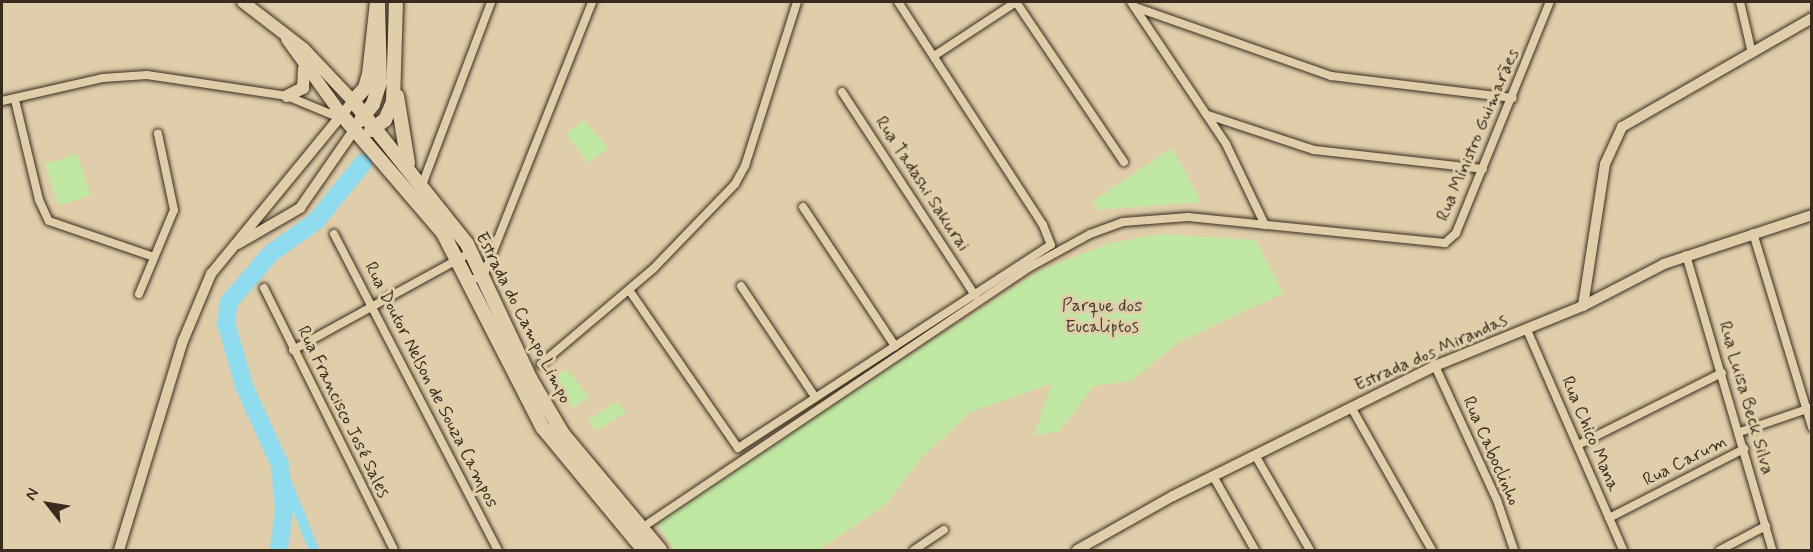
<!DOCTYPE html>
<meta charset="utf-8">
<style>
body{margin:0}
#map{position:relative;width:1813px;height:552px;overflow:hidden;background:#e0ceab;font-family:Mynerve,sans-serif}
div>[style]{position:absolute}
[style*='--x']{left:calc(var(--x)*1px);top:calc(var(--y)*1px);width:calc(var(--w)*1px);rotate:calc(var(--a)*1deg)}
.green>*{inset:0;background:#c1e8a3}
.canal>*{height:10px;margin:-5px;padding:0 5px;transform-origin:5px;border-radius:5px;background:#90dcef}
.river>*{height:18px;margin:-9px;padding:0 9px;transform-origin:9px;border-radius:9px;background:#90dcef}
.roads{filter:drop-shadow(0 0 2px #3b2a1e) drop-shadow(0 0 2px #3b2a1e)}
.minor>*{height:8px;margin:-4px;padding:0 4px;transform-origin:4px;border-radius:4px;background:#e0ceab}
.tertiary>*{height:10px;margin:-5px;padding:0 5px;transform-origin:5px;border-radius:5px;background:#e0ceab}
.secondary>*{height:12px;margin:-6px;padding:0 6px;transform-origin:6px;border-radius:6px;background:#e0ceab}
.primary>*{height:14px;margin:-7px;padding:0 7px;transform-origin:7px;border-radius:7px;background:#e0ceab}
span{translate:-50% -50%;white-space:nowrap;text-align:center;line-height:1.15;-webkit-text-stroke:6px #e0ceab;paint-order:stroke}
.street-label{font-size:18px;color:#3b2a1e}
.park-label{font-size:18px;color:#483d2b}
.frame{position:absolute;inset:0;border:3px solid #3b2a1e;pointer-events:none}
.north{position:absolute;left:18px;top:474px;width:60px;height:60px;-webkit-text-stroke:4px #e0ceab;paint-order:stroke;rotate:301deg;font-size:16px;font-weight:700;line-height:24px;text-align:center;color:#3b2a1e}
.north::after{content:'';display:block;margin:auto;width:21px;height:27px;background:#3b2a1e;clip-path:polygon(50% 0,100% 100%,50% 72%,0 100%)}
</style>
<div id="map">
<div class="green">
<div style="clip-path:polygon(584px 120px,608px 148px,588px 163px,566px 134px)"></div>
<div style="clip-path:polygon(1172px 148px,1201px 202px,1098px 210px,1093px 201px)"></div>
<div style="clip-path:polygon(77px 154px,91px 195px,59px 206px,45px 164px)"></div>
<div style="clip-path:polygon(1160px 234px,1256px 240px,1283px 293px,1179px 342px,1131px 381px,1094px 386px,1059px 432px,1034px 435px,1052px 383px,971px 412px,920px 459px,886px 504px,819px 550px,674px 550px,655px 520px,1039px 271px,1110px 243px)"></div>
<div style="clip-path:polygon(566px 369px,589px 397px,573px 408px,553px 380px)"></div>
<div style="clip-path:polygon(616px 402px,626px 412px,596px 431px,588px 420px)"></div>
</div>
<div class="canal">
<div style="--x:280;--y:465;--w:92;--a:68.2"></div>
</div>
<div class="river">
<div style="--x:279;--y:550;--w:39;--a:-83"></div>
<div style="--x:284;--y:511;--w:46;--a:-95"></div>
<div style="--x:280;--y:465;--w:87;--a:-114.5"></div>
<div style="--x:244;--y:386;--w:66;--a:-105.7"></div>
<div style="--x:226;--y:322;--w:20;--a:-81"></div>
<div style="--x:229;--y:302;--w:65;--a:-49.4"></div>
<div style="--x:271;--y:253;--w:55;--a:-35.4"></div>
<div style="--x:316;--y:221;--w:75;--a:-51"></div>
</div>
<div class="roads">
<div class="minor">
<div style="--x:1016;--y:2;--w:193;--a:56"></div>
<div style="--x:1131;--y:2;--w:171;--a:56.2"></div>
<div style="--x:1226;--y:144;--w:90;--a:64.3"></div>
<div style="--x:1740;--y:2;--w:52;--a:76.8"></div>
<div style="--x:1135;--y:7;--w:208;--a:19.4"></div>
<div style="--x:1331;--y:76;--w:183;--a:6.9"></div>
<div style="--x:934;--y:56;--w:98;--a:-33.4"></div>
<div style="--x:842;--y:92;--w:243;--a:56.8"></div>
<div style="--x:15;--y:100;--w:103;--a:76.5"></div>
<div style="--x:39;--y:200;--w:23;--a:65"></div>
<div style="--x:49;--y:221;--w:111;--a:18.9"></div>
<div style="--x:2;--y:101;--w:104;--a:-12.8"></div>
<div style="--x:103;--y:78;--w:44;--a:-3.9"></div>
<div style="--x:147;--y:75;--w:142;--a:8.5"></div>
<div style="--x:287;--y:96;--w:55;--a:22.4"></div>
<div style="--x:1208;--y:115;--w:112;--a:18.3"></div>
<div style="--x:1314;--y:150;--w:170;--a:6.4"></div>
<div style="--x:422;--y:185;--w:196;--a:-69.3"></div>
<div style="--x:803;--y:207;--w:167;--a:56.5"></div>
<div style="--x:1753;--y:233;--w:203;--a:73.1"></div>
<div style="--x:334;--y:234;--w:356;--a:62.6"></div>
<div style="--x:1686;--y:255;--w:307;--a:73.7"></div>
<div style="--x:470;--y:281;--w:16;--a:-27"></div>
<div style="--x:484;--y:274;--w:293;--a:-68.3"></div>
<div style="--x:741;--y:286;--w:133;--a:56.3"></div>
<div style="--x:264;--y:288;--w:292;--a:63.6"></div>
<div style="--x:629;--y:290;--w:192;--a:55.4"></div>
<div style="--x:738;--y:448;--w:373;--a:-33"></div>
<div style="--x:1051;--y:245;--w:22;--a:-112"></div>
<div style="--x:1043;--y:225;--w:266;--a:-123"></div>
<div style="--x:139;--y:294;--w:91;--a:-67.4"></div>
<div style="--x:174;--y:210;--w:78;--a:-101.9"></div>
<div style="--x:1527;--y:330;--w:240;--a:66.4"></div>
<div style="--x:293;--y:350;--w:203;--a:-28.8"></div>
<div style="--x:541;--y:364;--w:147;--a:-40.3"></div>
<div style="--x:653;--y:269;--w:118;--a:-46"></div>
<div style="--x:735;--y:184;--w:21;--a:-61"></div>
<div style="--x:745;--y:166;--w:172;--a:-72.4"></div>
<div style="--x:1435;--y:366;--w:148;--a:65.2"></div>
<div style="--x:1497;--y:500;--w:53;--a:71.2"></div>
<div style="--x:1351;--y:407;--w:164;--a:60.5"></div>
<div style="--x:1740;--y:432;--w:74;--a:-18.9"></div>
<div style="--x:1578;--y:445;--w:161;--a:-26.6"></div>
<div style="--x:1255;--y:455;--w:110;--a:59.9"></div>
<div style="--x:1213;--y:476;--w:85;--a:60.4"></div>
<div style="--x:1609;--y:518;--w:152;--a:-27.1"></div>
<div style="--x:649;--y:523;--w:459;--a:-33.9"></div>
<div style="--x:1030;--y:267;--w:68;--a:-28.8"></div>
<div style="--x:1090;--y:234;--w:35;--a:-20"></div>
<div style="--x:1123;--y:222;--w:65;--a:-4.4"></div>
<div style="--x:1188;--y:217;--w:258;--a:5.8"></div>
<div style="--x:1445;--y:243;--w:15;--a:-42"></div>
<div style="--x:1456;--y:233;--w:249;--a:-67.9"></div>
<div style="--x:914;--y:550;--w:36;--a:-34"></div>
<div style="--x:1720;--y:550;--w:52;--a:-27.6"></div>
</div>
<div class="tertiary">
<div style="--x:238;--y:244;--w:72;--a:-30.1"></div>
<div style="--x:300;--y:208;--w:96;--a:-55.2"></div>
<div style="--x:1583;--y:306;--w:144;--a:-81.2"></div>
<div style="--x:1605;--y:164;--w:41;--a:-65.3"></div>
<div style="--x:1622;--y:127;--w:219;--a:-29.8"></div>
<div style="--x:119;--y:550;--w:219;--a:-73"></div>
<div style="--x:183;--y:341;--w:73;--a:-67.3"></div>
<div style="--x:211;--y:274;--w:224;--a:-50.6"></div>
<div style="--x:1077;--y:550;--w:110;--a:-29.4"></div>
<div style="--x:1173;--y:496;--w:292;--a:-26.4"></div>
<div style="--x:1435;--y:366;--w:160;--a:-22.1"></div>
<div style="--x:1583;--y:306;--w:91;--a:-27.4"></div>
<div style="--x:1664;--y:264;--w:156;--a:-18.3"></div>
</div>
<div class="secondary">
<div style="--x:243;--y:2;--w:77;--a:37.6"></div>
<div style="--x:304;--y:49;--w:71;--a:46.7"></div>
<div style="--x:287;--y:39;--w:92;--a:54.2"></div>
<div style="--x:287;--y:96;--w:18;--a:-27"></div>
<div style="--x:303;--y:88;--w:19;--a:-87"></div>
</div>
<div class="primary">
<div style="--x:377;--y:2;--w:72;--a:96.3"></div>
<div style="--x:369;--y:74;--w:15;--a:106"></div>
<div style="--x:365;--y:88;--w:18;--a:133"></div>
<div style="--x:353;--y:101;--w:183;--a:51.4"></div>
<div style="--x:467;--y:244;--w:148;--a:64.8"></div>
<div style="--x:530;--y:378;--w:65;--a:59.5"></div>
<div style="--x:563;--y:434;--w:151;--a:50.1"></div>
<div style="--x:397;--y:96;--w:68;--a:80.7"></div>
<div style="--x:341;--y:114;--w:157;--a:49.4"></div>
<div style="--x:443;--y:233;--w:219;--a:62.9"></div>
<div style="--x:543;--y:428;--w:158;--a:50.4"></div>
<div style="--x:361;--y:120;--w:20;--a:-53"></div>
<div style="--x:373;--y:104;--w:23;--a:-72"></div>
<div style="--x:380;--y:82;--w:78;--a:-91.5"></div>
<div style="--x:371;--y:130;--w:17;--a:-36"></div>
<div style="--x:385;--y:120;--w:20;--a:-66"></div>
<div style="--x:393;--y:102;--w:100;--a:-88.3"></div>
</div>
</div>
<div class="street-label">
<span style="left:1478px;top:135px;rotate:-67deg">Rua Ministro Guimarães</span>
<span style="left:922px;top:184px;rotate:57deg">Rua Tadashi Sakurai</span>
<span style="left:523px;top:318px;rotate:63deg">Estrada do Campo Limpo</span>
<span style="left:1431px;top:353px;rotate:-24deg">Estrada dos Mirandas</span>
<span style="left:431px;top:385px;rotate:63deg">Rua Doutor Nelson de Souza Campos</span>
<span style="left:1746px;top:398px;rotate:74deg">Rua Luisa Beck Silva</span>
<span style="left:343px;top:412px;rotate:64deg">Rua Francisco José Sales</span>
<span style="left:1590px;top:434px;rotate:67deg">Rua Chico Mana</span>
<span style="left:1491px;top:451px;rotate:66deg">Rua Caboclinho</span>
<span style="left:1685px;top:461px;rotate:-27deg">Rua Carum</span>
</div>
<div class="park-label">
<span style="left:1102px;top:317px">Parque dos<br>Eucaliptos</span>
</div>
<div class="frame"></div>
<div class="north">N</div>
</div>
